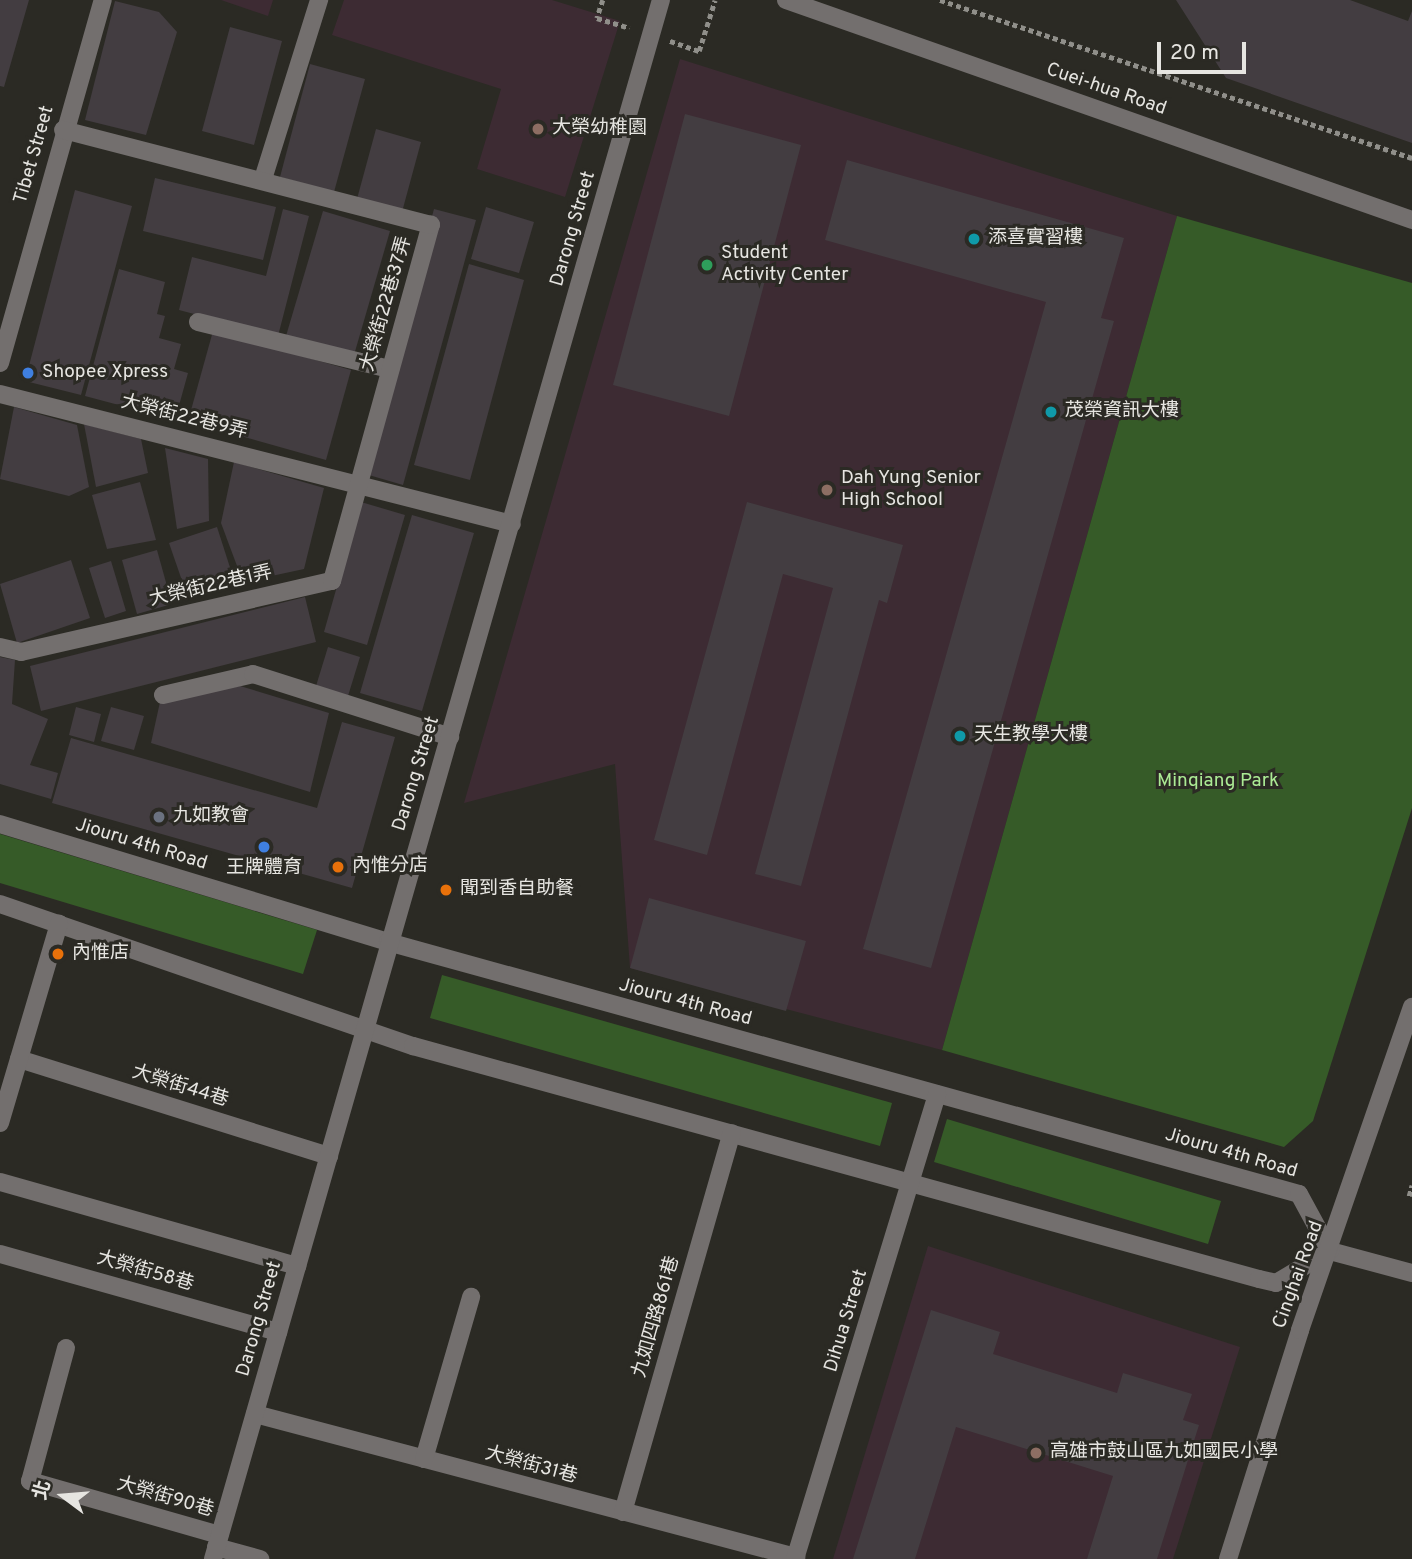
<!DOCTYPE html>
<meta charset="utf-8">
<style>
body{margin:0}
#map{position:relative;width:1412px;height:1559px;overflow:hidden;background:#2b2a24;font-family:Overpass,"Noto Sans TC",sans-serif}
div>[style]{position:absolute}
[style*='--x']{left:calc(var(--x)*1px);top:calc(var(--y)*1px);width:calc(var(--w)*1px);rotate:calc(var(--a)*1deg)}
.education>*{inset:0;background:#3d2b33}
.green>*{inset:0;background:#365b28}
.building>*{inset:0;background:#433d41}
.path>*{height:4.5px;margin-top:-2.25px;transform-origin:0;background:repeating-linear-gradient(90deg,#908f8a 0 5px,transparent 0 8.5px)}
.minor>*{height:18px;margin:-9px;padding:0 9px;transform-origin:9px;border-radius:9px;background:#736f6e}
.dots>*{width:19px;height:19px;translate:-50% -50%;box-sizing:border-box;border:4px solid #2b2a24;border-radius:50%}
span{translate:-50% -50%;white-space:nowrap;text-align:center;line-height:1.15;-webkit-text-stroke:6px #2b2a24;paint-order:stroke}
.street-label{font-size:19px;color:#e6e5e1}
.poi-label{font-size:19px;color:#e6e5e1}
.left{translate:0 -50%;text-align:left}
.park-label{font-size:19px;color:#abea94}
.north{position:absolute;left:28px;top:1461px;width:70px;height:70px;-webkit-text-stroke:5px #2b2a24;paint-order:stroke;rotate:286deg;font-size:19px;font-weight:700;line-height:28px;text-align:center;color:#e6e5e1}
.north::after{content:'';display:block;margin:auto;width:24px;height:32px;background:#e6e5e1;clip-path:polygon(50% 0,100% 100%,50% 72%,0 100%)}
.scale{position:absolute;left:1157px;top:42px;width:89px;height:32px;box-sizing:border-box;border:4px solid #e6e5e1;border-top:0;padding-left:9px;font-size:21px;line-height:24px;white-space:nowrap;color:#e6e5e1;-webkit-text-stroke:5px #2b2a24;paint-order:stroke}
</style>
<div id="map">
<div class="education">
<div style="clip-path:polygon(221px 0,273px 0,268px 16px)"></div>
<div style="clip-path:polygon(344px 0,552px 0,620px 21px,565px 197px,477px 169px,501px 89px,332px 35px)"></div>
<div style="clip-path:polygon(680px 59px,1177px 216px,942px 1050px,630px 968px,615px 764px,464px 803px)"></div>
<div style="clip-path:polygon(928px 1246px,1240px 1347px,1173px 1559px,833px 1559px)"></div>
</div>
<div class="green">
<div style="clip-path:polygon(1177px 216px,1412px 283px,1412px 808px,1313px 1121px,1284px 1147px,942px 1050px)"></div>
<div style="clip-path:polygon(0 834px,317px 930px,303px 974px,0 883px)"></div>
<div style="clip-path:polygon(442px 975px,892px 1103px,880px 1146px,430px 1018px)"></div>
<div style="clip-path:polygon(947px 1119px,1221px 1201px,1208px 1244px,934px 1162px)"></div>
</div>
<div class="building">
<div style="clip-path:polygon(0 0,29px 0,4px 87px,0 86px)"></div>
<div style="clip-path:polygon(1176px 0,1350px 0,1408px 21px,1412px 11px,1412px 143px,1226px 78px)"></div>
<div style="clip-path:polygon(115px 1px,159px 12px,177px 32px,146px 135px,85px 120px)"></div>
<div style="clip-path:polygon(230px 27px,282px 41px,254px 145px,202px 131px)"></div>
<div style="clip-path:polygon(310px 64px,365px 79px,334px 192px,280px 177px)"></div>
<div style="clip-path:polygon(685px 114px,801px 145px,729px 416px,613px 385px)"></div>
<div style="clip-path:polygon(376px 129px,421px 142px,402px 212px,357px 199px)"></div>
<div style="clip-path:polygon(847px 160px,1124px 238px,1101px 318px,1114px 321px,931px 968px,863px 949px,1046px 302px,825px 240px)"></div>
<div style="clip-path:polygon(155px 178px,276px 207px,263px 260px,143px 231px)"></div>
<div style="clip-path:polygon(75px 190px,132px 206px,81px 395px,25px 381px)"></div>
<div style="clip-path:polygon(486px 207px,534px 222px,519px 273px,471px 259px)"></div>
<div style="clip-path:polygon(283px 209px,309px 216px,278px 336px,179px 310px,192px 257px,266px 276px)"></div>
<div style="clip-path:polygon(434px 209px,476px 220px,403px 485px,362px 473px)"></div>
<div style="clip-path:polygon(323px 211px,390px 231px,354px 355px,286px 336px)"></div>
<div style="clip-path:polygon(469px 264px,524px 280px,470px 480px,414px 465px)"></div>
<div style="clip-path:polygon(119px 269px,165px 282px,157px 314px,165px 316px,159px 338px,181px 344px,174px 369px,188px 373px,175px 420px,85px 396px)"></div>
<div style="clip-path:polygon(213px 331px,351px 370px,326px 460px,188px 421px)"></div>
<div style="clip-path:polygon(14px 407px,77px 425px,89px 487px,69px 496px,0 479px)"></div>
<div style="clip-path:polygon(84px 424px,141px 439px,148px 473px,96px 487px)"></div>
<div style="clip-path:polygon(165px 448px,208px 459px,209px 521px,177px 529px)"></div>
<div style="clip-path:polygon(234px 462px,324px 488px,304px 569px,243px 582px,221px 523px)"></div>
<div style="clip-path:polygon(140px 482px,156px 540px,107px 549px,92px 495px)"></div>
<div style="clip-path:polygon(361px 502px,405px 515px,367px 645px,324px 632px)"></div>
<div style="clip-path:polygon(747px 502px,903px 545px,887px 603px,879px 600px,801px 886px,755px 874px,833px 588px,783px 574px,707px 855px,654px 840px)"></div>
<div style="clip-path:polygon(412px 515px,474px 533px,422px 711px,360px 693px)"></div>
<div style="clip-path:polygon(217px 527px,235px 583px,188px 598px,169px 543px)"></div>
<div style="clip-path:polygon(157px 550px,172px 604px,137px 614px,122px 560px)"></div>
<div style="clip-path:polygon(71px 560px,90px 618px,17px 643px,0 584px)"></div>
<div style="clip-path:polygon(111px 561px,126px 611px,105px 618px,89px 568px)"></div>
<div style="clip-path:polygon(305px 597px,316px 642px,41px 711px,30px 666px)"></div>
<div style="clip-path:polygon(328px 647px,360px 657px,348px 696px,316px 686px)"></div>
<div style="clip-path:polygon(0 657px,15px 660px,12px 704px,48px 719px,30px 765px,58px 773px,51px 799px,0 784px)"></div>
<div style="clip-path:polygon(240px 686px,329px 713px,310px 792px,151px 743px,160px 702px)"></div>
<div style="clip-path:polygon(76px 707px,101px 714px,94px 742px,69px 735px)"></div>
<div style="clip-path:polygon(111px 707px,144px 716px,134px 750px,101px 741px)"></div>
<div style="clip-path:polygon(342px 722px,395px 737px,352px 888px,52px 803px,71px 738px,317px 808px)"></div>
<div style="clip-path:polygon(649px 898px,806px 941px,786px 1011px,630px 968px)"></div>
<div style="clip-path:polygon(931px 1310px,1000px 1332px,993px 1354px,1117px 1393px,1123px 1373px,1192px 1394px,1183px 1420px,1199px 1425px,1157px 1559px,1087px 1559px,1113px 1476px,956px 1427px,915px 1559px,853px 1559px)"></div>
</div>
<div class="path">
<div style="--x:603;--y:0;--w:19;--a:108"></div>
<div style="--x:597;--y:18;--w:34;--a:17"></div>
<div style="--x:940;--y:0;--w:498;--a:18.5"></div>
<div style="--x:670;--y:41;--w:31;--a:19"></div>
<div style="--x:699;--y:51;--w:53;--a:-72.6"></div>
<div style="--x:1409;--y:1196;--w:11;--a:-75"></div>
</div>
<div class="minor">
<div style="--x:786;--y:0;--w:664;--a:19.36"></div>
<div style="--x:263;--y:179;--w:188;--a:-72.6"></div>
<div style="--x:198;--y:322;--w:198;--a:13.8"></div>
<div style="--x:0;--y:363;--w:377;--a:-74.2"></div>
<div style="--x:0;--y:394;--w:528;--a:14.25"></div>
<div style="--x:0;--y:647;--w:22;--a:13"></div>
<div style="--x:21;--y:652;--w:319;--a:-12.9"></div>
<div style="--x:332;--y:581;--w:370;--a:-74.5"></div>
<div style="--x:431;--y:225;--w:380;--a:-165.5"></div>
<div style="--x:163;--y:695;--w:92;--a:-13.1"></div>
<div style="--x:253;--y:674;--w:207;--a:17.7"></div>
<div style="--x:0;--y:824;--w:406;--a:16.9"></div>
<div style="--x:388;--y:942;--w:945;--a:15.46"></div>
<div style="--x:1299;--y:1194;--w:65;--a:61.5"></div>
<div style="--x:1330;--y:1251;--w:85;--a:15"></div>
<div style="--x:0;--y:904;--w:437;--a:19"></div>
<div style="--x:413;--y:1046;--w:877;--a:15.4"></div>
<div style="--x:1259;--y:1279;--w:17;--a:13"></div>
<div style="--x:1276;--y:1283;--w:63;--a:-30.7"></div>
<div style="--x:19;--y:1059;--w:325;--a:17.4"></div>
<div style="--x:0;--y:1123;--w:208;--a:-73.5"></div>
<div style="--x:0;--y:1182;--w:309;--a:15.8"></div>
<div style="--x:0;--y:1254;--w:289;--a:15.7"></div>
<div style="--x:66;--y:1348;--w:138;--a:105.1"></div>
<div style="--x:30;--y:1481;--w:197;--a:15.9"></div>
<div style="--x:255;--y:1414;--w:560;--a:14.81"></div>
<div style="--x:424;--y:1459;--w:169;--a:-73.8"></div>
<div style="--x:623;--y:1512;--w:394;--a:-74"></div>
<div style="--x:216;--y:1547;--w:46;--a:15.3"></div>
<div style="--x:213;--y:1559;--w:1622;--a:-73.97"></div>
<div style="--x:795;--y:1559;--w:486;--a:-73"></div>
<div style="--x:1228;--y:1559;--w:240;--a:-72.5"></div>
<div style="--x:1300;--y:1330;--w:342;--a:-70.9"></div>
</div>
<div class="dots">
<div style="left:538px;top:129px;background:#8d6e63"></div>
<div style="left:974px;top:239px;background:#0f9aa8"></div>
<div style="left:707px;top:265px;background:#2e9e5b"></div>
<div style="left:28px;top:373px;background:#3f7fe0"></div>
<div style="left:1051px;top:412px;background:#0f9aa8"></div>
<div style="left:827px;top:490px;background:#8d6e63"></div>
<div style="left:960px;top:736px;background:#0f9aa8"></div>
<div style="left:159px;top:817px;background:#6b7280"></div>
<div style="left:264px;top:847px;background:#3f7fe0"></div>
<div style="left:338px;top:867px;background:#e8710a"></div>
<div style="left:446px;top:890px;background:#e8710a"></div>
<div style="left:58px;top:954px;background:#e8710a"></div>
<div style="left:1036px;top:1453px;background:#8d6e63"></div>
</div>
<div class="street-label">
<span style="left:1106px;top:90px;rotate:19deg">Cuei-hua Road</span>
<span style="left:35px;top:155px;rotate:-74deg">Tibet Street</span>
<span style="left:574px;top:229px;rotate:-74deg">Darong Street</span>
<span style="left:387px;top:304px;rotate:-74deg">大榮街22巷37弄</span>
<span style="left:184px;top:418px;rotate:14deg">大榮街22巷9弄</span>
<span style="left:211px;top:587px;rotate:-13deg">大榮街22巷1弄</span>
<span style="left:417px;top:774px;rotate:-73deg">Darong Street</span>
<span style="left:141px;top:845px;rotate:17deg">Jiouru 4th Road</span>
<span style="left:685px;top:1003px;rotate:15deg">Jiouru 4th Road</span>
<span style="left:180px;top:1087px;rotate:17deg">大榮街44巷</span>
<span style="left:1231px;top:1154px;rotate:16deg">Jiouru 4th Road</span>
<span style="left:145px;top:1272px;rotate:16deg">大榮街58巷</span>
<span style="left:1299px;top:1275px;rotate:-70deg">Cinghai Road</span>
<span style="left:657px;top:1317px;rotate:-74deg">九如四路861巷</span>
<span style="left:260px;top:1319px;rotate:-74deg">Darong Street</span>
<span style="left:847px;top:1321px;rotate:-73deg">Dihua Street</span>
<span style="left:531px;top:1466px;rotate:15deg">大榮街31巷</span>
<span style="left:165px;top:1498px;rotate:16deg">大榮街90巷</span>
</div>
<div class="poi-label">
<span class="left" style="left:552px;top:129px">大榮幼稚園</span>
<span class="left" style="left:988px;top:239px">添喜實習樓</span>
<span class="left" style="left:721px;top:265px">Student<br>Activity Center</span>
<span class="left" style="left:42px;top:373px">Shopee Xpress</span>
<span class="left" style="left:1065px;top:412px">茂榮資訊大樓</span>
<span class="left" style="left:841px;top:490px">Dah Yung Senior<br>High School</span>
<span class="left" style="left:974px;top:736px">天生教學大樓</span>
<span class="left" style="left:173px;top:817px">九如教會</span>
<span class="left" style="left:352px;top:867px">內惟分店</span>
<span style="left:264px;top:869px">王牌體育</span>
<span class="left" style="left:460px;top:890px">聞到香自助餐</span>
<span class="left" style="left:72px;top:954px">內惟店</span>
<span class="left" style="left:1050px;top:1453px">高雄市鼓山區九如國民小學</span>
</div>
<div class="park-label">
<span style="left:1218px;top:782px">Minqiang Park</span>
</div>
<div class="north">北</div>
<div class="scale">20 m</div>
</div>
